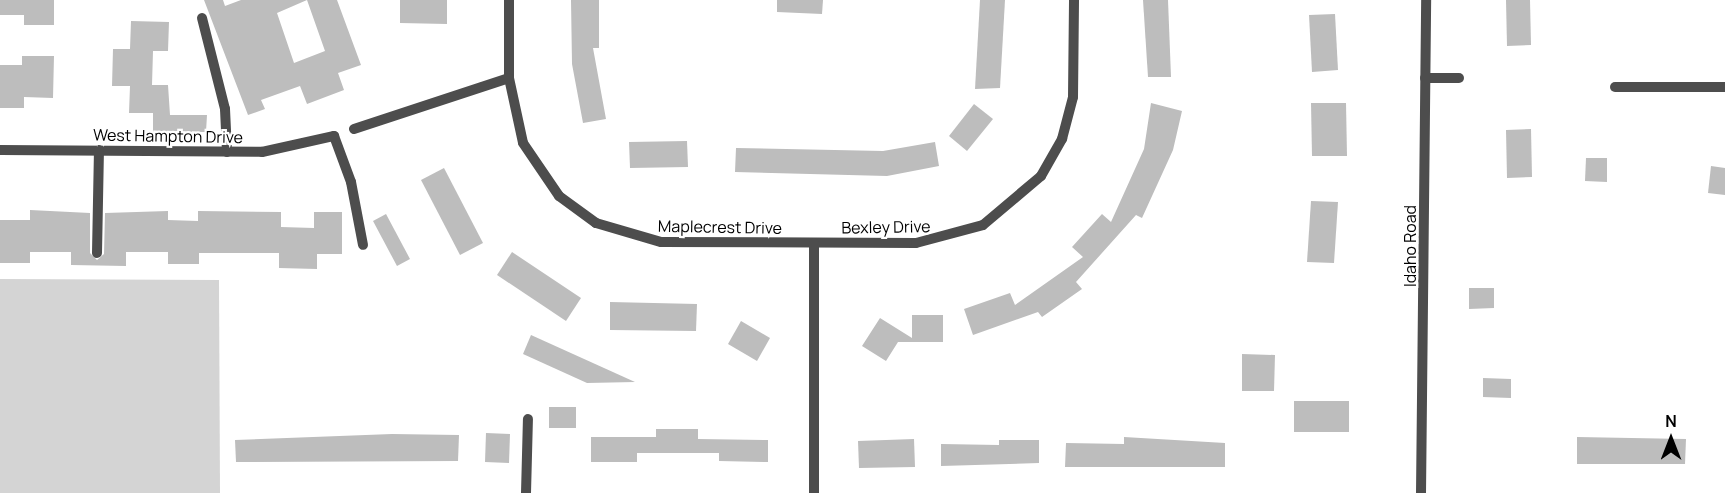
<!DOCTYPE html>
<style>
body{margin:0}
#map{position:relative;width:1725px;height:493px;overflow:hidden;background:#fff;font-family:Manrope,sans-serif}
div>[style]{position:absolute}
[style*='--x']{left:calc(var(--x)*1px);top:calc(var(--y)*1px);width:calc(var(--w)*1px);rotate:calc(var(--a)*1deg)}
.green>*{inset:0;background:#d4d4d4}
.building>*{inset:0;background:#bdbdbd}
.minor>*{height:10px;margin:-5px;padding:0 5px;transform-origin:5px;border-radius:5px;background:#4d4d4d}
span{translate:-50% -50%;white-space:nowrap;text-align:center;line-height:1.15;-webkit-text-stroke:4.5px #fff;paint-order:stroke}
.street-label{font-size:16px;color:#000}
.north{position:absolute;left:1641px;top:409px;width:60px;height:60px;-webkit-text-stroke:4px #fff;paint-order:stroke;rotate:0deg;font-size:16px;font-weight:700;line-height:24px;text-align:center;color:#000}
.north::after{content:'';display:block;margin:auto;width:21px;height:27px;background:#000;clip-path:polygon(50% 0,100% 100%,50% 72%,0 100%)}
</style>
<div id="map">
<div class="green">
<div style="clip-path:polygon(0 279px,219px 280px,220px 493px,0 493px)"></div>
</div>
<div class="building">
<div style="clip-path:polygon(0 0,54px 0,54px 25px,24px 25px,24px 15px,0 15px)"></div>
<div style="clip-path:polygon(204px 0,223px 0,225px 6px,241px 0,307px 0,277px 13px,294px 63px,325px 51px,307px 0,337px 0,361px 65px,338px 73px,344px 90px,307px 104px,300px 86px,261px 100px,265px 109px,248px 115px)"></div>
<div style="clip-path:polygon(400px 0,447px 0,447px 24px,400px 23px)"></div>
<div style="clip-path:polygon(571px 0,599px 0,599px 48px,593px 48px,606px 119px,583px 123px,572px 64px)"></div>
<div style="clip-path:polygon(777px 0,823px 0,822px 14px,777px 12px)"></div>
<div style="clip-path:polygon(980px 0,1005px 0,1000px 88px,975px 89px)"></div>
<div style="clip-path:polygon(1143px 0,1168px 0,1171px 77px,1148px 77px)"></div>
<div style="clip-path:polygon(1506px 0,1530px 0,1531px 45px,1507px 46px)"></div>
<div style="clip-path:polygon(1335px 14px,1338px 70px,1312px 72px,1309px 15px)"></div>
<div style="clip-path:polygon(131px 21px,169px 22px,168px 51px,153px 51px,152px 85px,168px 85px,170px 115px,207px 115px,206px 132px,153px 132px,153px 113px,129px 113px,130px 86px,112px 86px,113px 49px,130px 49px)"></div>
<div style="clip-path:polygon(22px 56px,54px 56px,53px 98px,24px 97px,24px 108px,0 108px,0 65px,22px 65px)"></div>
<div style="clip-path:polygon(1151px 103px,1182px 111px,1173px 150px,1142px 218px,1136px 215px,1076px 282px,1082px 289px,1042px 317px,1038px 312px,973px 335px,964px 309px,1010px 293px,1015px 305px,1083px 257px,1072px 247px,1102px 214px,1111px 222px,1144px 149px)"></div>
<div style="clip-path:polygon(1311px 103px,1346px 103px,1347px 156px,1312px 156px)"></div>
<div style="clip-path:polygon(974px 104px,993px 119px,967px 151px,949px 136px)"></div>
<div style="clip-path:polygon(1531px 129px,1532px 177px,1507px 178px,1506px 130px)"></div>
<div style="clip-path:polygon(687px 141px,688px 167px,630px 168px,629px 142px)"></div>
<div style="clip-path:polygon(935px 142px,939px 166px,887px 176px,735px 172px,736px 148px,883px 151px)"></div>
<div style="clip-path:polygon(1586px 158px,1607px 158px,1607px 182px,1585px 181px)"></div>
<div style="clip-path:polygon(1711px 166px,1725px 168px,1725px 195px,1708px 193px)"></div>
<div style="clip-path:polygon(444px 168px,483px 243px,460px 255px,421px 180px)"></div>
<div style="clip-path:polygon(1311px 201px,1338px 202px,1334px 263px,1307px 262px)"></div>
<div style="clip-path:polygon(30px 210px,90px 213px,90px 253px,97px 260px,104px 254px,105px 213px,168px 211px,168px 220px,198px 221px,198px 211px,281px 212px,281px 227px,314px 228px,314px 212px,342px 212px,342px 254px,317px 254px,317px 269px,279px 268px,279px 253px,199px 253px,199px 264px,168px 264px,168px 252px,126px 252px,126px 266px,71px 265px,71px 252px,30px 252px,30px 263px,0 263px,0 220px,30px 220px)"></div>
<div style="clip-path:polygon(386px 214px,410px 259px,397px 266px,373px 221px)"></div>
<div style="clip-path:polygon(512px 252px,581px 298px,566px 321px,497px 275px)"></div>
<div style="clip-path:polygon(1469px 288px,1494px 288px,1494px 308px,1469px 309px)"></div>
<div style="clip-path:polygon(610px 302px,697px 304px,696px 331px,610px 330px)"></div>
<div style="clip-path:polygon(912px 315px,943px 315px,943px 342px,898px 342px,886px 361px,862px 346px,880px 318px,912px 338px)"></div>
<div style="clip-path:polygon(741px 321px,770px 338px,757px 361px,728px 344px)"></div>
<div style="clip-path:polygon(531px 335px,635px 382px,587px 383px,523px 354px)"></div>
<div style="clip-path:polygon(1242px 354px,1275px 355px,1274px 391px,1242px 391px)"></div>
<div style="clip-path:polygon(1483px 378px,1511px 379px,1511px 398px,1483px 397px)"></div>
<div style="clip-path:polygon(1294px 401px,1349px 401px,1349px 432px,1294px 432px)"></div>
<div style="clip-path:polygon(549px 407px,576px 407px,576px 428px,549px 428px)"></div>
<div style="clip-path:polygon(656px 429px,698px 429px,698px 439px,768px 440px,768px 462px,719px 461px,719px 453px,637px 453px,637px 462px,591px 462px,591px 437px,656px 437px)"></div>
<div style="clip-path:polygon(486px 433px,510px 434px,509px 463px,485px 462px)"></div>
<div style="clip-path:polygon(392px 434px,459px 435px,458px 461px,236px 462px,235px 440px)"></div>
<div style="clip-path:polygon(1124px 437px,1225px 443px,1225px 467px,1065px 467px,1066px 443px,1124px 444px)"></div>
<div style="clip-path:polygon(1577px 437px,1686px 439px,1685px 464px,1577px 464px)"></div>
<div style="clip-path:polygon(914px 439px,915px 467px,859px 468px,858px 441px)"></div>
<div style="clip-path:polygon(999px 440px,1039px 440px,1039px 463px,941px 466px,941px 444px,999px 445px)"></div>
</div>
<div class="minor">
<div style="--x:509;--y:0;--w:78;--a:90"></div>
<div style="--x:509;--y:78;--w:66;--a:77.8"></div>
<div style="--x:523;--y:143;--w:64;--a:55.8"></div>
<div style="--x:559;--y:196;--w:46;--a:36.1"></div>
<div style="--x:596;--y:223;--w:68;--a:16.3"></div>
<div style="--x:661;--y:242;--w:255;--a:0.2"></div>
<div style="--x:916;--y:243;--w:69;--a:-15"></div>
<div style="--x:983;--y:225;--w:76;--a:-40.2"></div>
<div style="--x:1041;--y:176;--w:43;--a:-60.4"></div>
<div style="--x:1062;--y:139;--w:43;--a:-75.3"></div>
<div style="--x:1073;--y:97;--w:97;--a:-89.4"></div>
<div style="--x:202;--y:18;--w:94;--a:75.8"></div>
<div style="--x:225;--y:109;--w:43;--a:87.3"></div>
<div style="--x:1425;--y:78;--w:34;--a:0"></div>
<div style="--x:1615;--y:87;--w:110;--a:0"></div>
<div style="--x:354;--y:129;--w:163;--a:-18.2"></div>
<div style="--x:0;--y:150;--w:262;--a:0.4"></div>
<div style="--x:262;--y:152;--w:74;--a:-12.5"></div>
<div style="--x:334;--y:136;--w:49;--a:69.7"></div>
<div style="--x:351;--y:182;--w:64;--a:79.2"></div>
<div style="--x:97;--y:253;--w:103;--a:-88.9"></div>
<div style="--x:526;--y:493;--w:74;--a:-88.5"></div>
<div style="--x:814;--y:493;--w:250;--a:-90"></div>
<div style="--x:1421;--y:493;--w:493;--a:-89.4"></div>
</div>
<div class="street-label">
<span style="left:168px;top:136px;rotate:1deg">West Hampton Drive</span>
<span style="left:720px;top:227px;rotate:1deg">Maplecrest Drive</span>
<span style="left:886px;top:227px;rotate:-1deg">Bexley Drive</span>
<span style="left:1410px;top:246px;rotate:-90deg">Idaho Road</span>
</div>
<div class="north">N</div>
</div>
